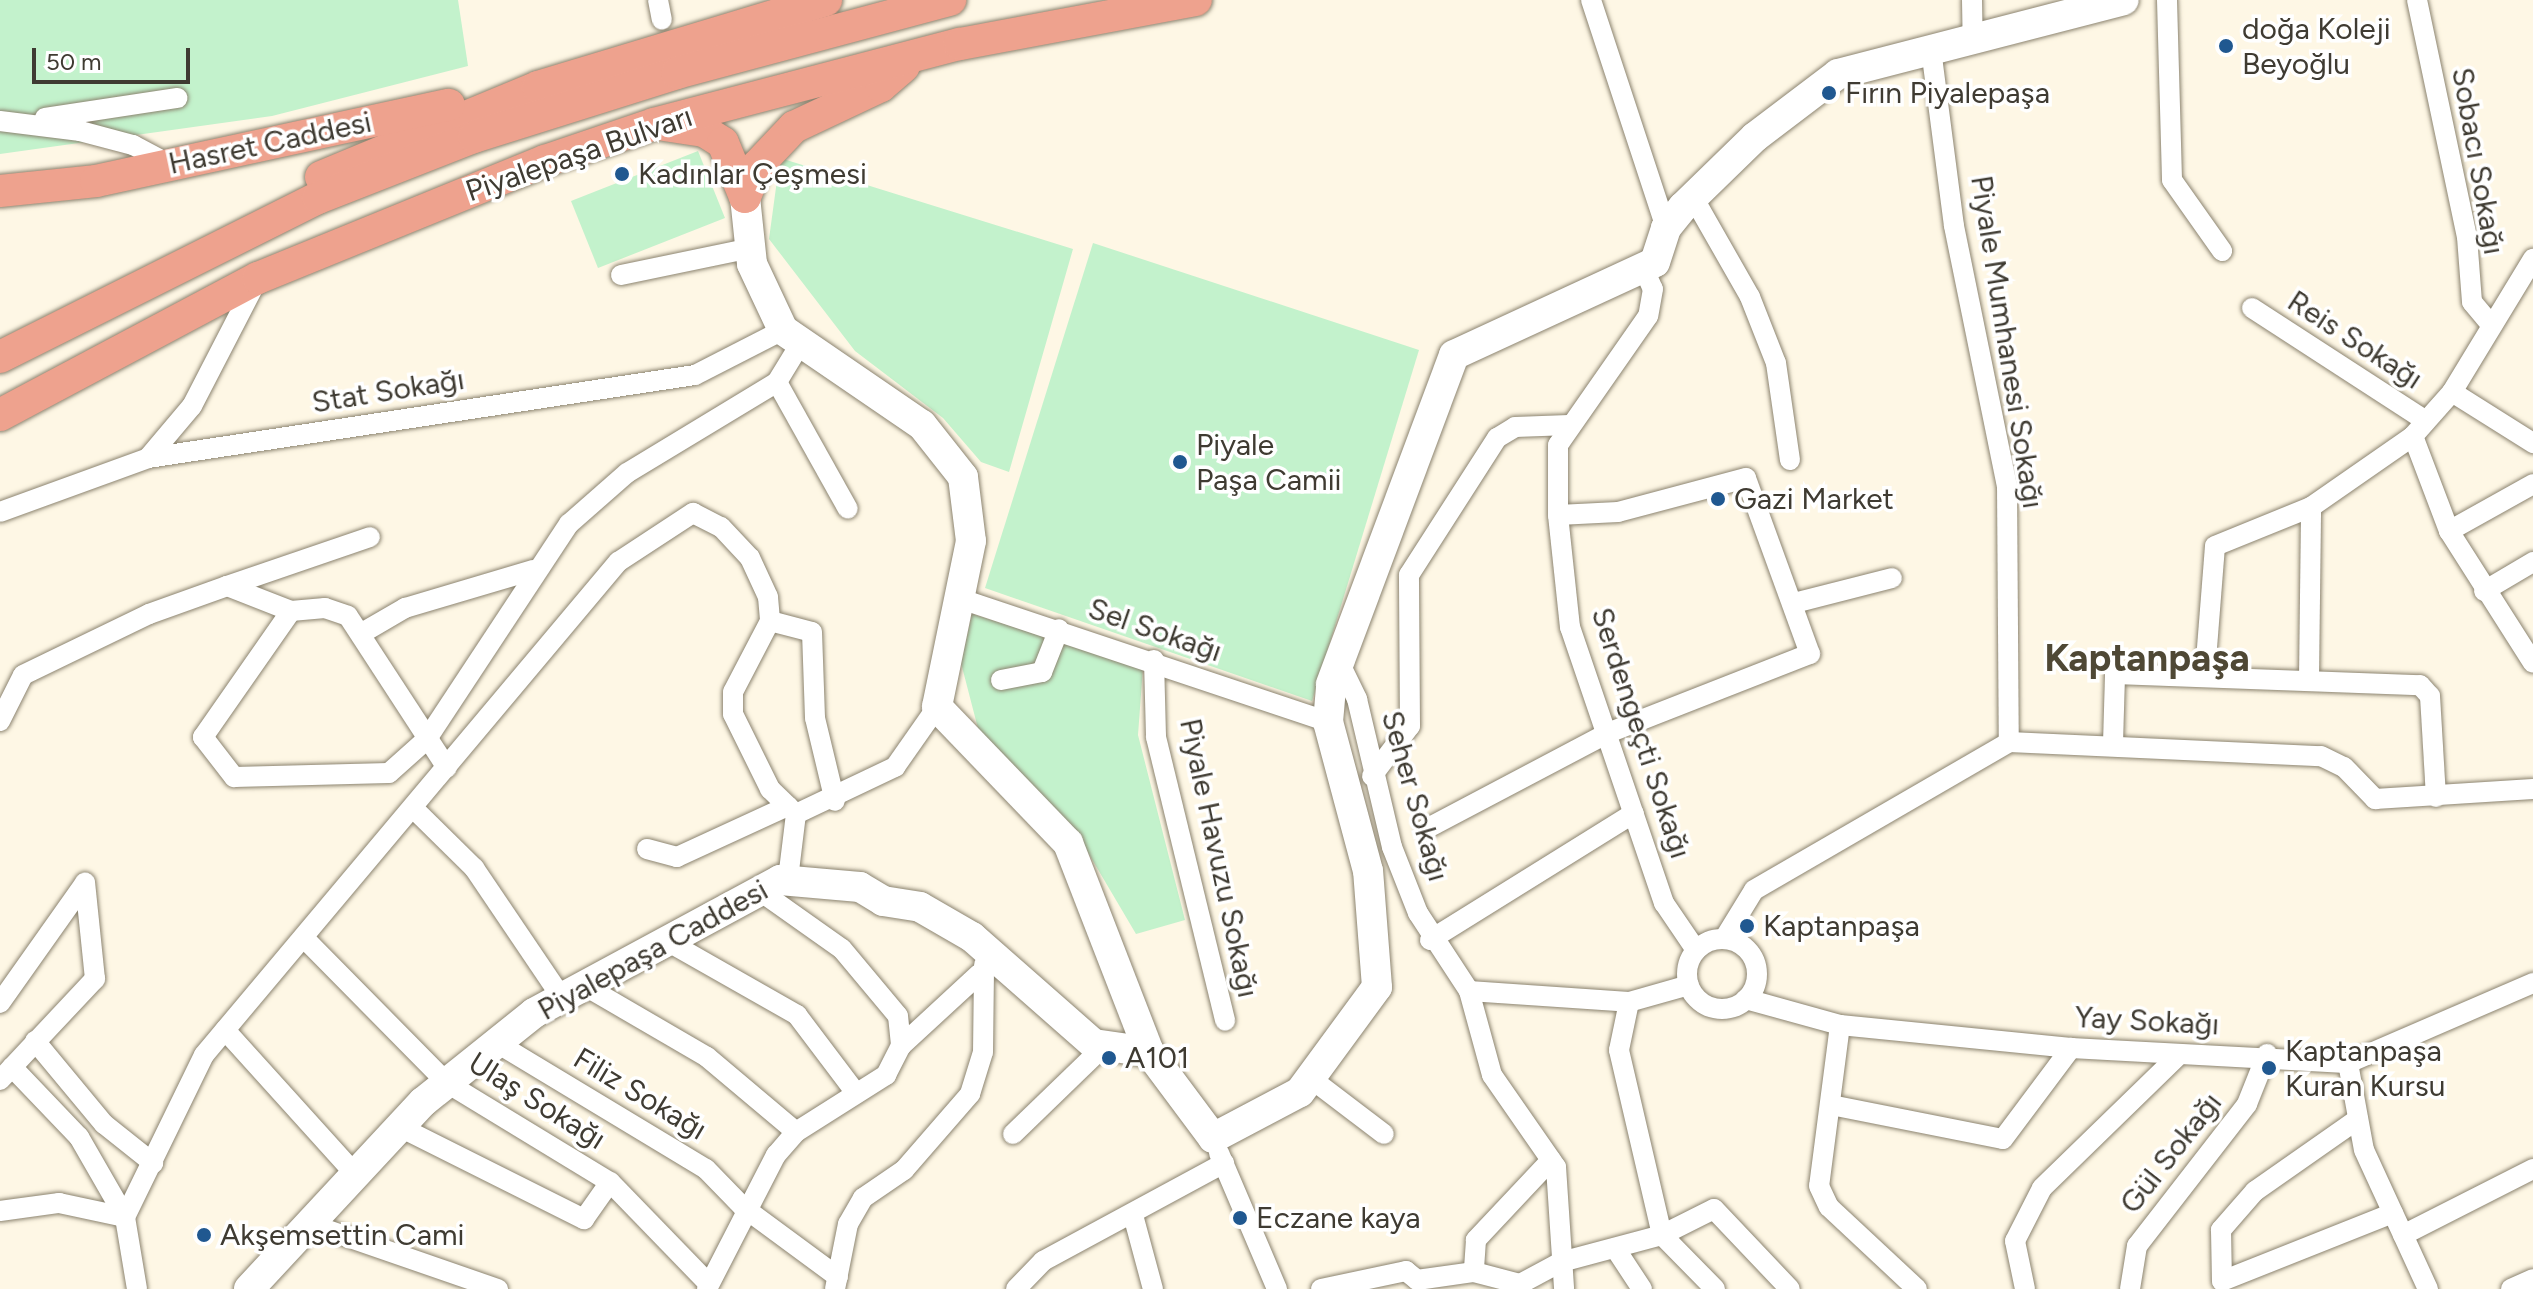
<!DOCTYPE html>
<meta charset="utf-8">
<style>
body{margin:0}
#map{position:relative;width:2533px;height:1289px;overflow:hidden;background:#fef7e5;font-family:Figtree,sans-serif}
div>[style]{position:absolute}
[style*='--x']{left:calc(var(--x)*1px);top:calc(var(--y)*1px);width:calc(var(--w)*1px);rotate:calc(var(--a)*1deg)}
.green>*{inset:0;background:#c3f2cc}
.roads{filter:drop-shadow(0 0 2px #8b836f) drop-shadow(0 0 2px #8b836f)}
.street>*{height:20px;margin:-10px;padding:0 10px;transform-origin:10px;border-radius:10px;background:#fff}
.street>.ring{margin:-10px;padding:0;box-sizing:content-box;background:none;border:20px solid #fff;border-radius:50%}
.secondary>*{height:30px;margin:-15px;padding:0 15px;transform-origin:15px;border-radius:15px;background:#fff}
.primary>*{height:32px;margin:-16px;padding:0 16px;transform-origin:16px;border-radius:16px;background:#eea28e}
.dots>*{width:22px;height:22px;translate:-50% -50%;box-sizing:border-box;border:4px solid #fff;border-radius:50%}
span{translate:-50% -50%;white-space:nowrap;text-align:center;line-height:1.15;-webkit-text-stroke:7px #fff;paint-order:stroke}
.poi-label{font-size:30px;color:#3f3b32}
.left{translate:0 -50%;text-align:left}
.street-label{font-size:30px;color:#3f3b32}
.district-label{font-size:38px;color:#4f4835;font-weight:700}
.scale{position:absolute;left:32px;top:48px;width:158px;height:36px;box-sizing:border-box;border:4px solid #3f3b32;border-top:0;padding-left:10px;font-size:24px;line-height:28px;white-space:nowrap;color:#3f3b32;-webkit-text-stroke:6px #fff;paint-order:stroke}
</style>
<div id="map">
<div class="green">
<div style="clip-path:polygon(0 0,458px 0,468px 66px,272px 116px,0 154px)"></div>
<div style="clip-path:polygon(698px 151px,725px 218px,598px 268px,571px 201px)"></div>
<div style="clip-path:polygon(780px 158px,1073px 249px,1009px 472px,981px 462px,943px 418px,855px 351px,769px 239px)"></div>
<div style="clip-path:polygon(1093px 243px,1419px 350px,1312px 701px,985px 588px)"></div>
<div style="clip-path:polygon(972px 614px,1143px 667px,1138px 735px,1185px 920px,1136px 934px,1080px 839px,981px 740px,961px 663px)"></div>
</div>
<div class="roads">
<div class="street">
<div style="--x:658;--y:0;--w:20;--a:79"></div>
<div style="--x:1591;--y:0;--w:240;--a:71.8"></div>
<div style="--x:1972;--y:0;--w:39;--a:89"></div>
<div style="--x:2167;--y:0;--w:180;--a:88.4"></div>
<div style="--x:2172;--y:180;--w:87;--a:54.8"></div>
<div style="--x:2417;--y:0;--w:242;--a:78.1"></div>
<div style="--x:2467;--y:237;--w:65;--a:85.6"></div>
<div style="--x:2472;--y:302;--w:31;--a:50"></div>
<div style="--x:1931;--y:49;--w:178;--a:82.6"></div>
<div style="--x:1954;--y:226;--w:265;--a:78.5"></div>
<div style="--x:2007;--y:486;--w:256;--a:89.6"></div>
<div style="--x:45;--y:118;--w:134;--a:-8.6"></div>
<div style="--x:0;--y:121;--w:81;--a:7.1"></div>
<div style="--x:80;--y:131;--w:55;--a:14.8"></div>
<div style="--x:133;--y:145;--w:40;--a:28"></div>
<div style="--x:1693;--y:197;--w:115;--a:60.3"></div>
<div style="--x:1750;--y:297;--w:71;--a:68.5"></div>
<div style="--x:1776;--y:363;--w:98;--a:81.8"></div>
<div style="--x:1643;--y:267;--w:24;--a:66"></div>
<div style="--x:1653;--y:289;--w:27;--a:100"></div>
<div style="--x:1648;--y:316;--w:157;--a:124.9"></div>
<div style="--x:1558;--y:445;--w:70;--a:90"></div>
<div style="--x:1558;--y:515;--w:113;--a:83.9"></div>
<div style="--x:1570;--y:627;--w:292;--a:71.2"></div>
<div style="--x:1664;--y:903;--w:57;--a:55.8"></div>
<div style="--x:621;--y:275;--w:133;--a:-11.7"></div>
<div style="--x:2252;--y:308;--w:207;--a:33"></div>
<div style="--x:777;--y:382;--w:145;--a:60.8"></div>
<div style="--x:2452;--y:392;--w:96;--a:32.2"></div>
<div style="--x:2413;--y:436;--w:102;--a:69.2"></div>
<div style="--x:2449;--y:531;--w:156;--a:57.5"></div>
<div style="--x:148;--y:458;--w:68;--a:-49.8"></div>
<div style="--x:192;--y:406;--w:144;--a:-62.7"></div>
<div style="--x:0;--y:512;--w:158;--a:-20"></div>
<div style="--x:148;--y:458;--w:553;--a:-8.63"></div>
<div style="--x:695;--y:375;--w:99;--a:-27.1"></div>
<div style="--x:2449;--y:531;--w:96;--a:-29.2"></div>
<div style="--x:227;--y:586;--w:151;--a:-18.9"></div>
<div style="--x:2484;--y:591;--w:57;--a:-30.6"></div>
<div style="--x:961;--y:599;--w:387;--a:18.5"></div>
<div style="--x:1794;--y:603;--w:101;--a:-14.3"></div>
<div style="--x:291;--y:611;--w:154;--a:124.9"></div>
<div style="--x:203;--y:737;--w:51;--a:52.2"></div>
<div style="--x:234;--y:777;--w:155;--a:-1.5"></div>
<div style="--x:389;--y:773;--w:51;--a:-41.8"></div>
<div style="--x:427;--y:739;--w:258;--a:-56.6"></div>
<div style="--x:569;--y:524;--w:77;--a:-41.3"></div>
<div style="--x:627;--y:473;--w:175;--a:-31.2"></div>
<div style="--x:777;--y:382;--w:42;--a:-58.6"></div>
<div style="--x:770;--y:621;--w:43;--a:14.7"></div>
<div style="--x:812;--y:632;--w:86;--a:88"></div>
<div style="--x:815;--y:718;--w:85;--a:76.5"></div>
<div style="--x:362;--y:633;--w:50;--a:-30.2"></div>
<div style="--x:405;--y:608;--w:134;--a:-16.5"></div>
<div style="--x:1154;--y:660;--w:77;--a:88.5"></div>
<div style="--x:1156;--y:737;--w:292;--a:76.3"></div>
<div style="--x:1341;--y:666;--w:37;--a:64"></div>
<div style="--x:1357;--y:699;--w:152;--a:76.7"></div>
<div style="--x:1392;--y:847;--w:71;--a:68.5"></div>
<div style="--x:1418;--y:913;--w:93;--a:56.8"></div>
<div style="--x:1469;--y:991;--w:87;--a:74.7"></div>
<div style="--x:1492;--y:1075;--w:112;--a:55.2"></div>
<div style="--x:1556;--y:1167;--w:122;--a:86.2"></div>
<div style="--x:2205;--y:673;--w:127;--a:-85.5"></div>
<div style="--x:2215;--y:546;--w:104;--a:-22.1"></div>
<div style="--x:2311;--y:507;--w:124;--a:-34.8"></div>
<div style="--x:2413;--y:436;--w:59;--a:-48.4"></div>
<div style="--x:2452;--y:392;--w:156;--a:-58.7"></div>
<div style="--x:2309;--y:679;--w:172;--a:-89.3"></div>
<div style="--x:1001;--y:680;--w:42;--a:-11"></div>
<div style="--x:1042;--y:672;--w:46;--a:-68.4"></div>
<div style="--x:0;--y:721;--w:51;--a:-63.4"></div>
<div style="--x:23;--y:675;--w:140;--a:-25.8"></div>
<div style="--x:149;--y:614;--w:83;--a:-19.7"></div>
<div style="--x:227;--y:586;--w:69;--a:21.3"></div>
<div style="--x:291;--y:611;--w:34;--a:-5"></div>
<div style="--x:325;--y:608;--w:24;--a:19"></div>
<div style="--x:348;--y:616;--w:181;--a:56.9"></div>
<div style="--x:2113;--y:743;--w:69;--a:-88.3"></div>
<div style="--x:2115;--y:674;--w:305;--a:2.1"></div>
<div style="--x:2420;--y:685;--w:15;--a:48"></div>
<div style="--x:2430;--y:696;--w:101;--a:86.6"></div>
<div style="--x:1372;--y:776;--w:63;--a:-52.8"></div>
<div style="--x:1410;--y:726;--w:151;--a:-90.4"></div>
<div style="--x:1409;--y:575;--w:163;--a:-57.3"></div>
<div style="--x:1497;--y:438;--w:21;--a:-31"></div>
<div style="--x:1515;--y:427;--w:54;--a:-2.1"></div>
<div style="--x:413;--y:808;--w:86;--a:44.5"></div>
<div style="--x:474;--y:868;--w:157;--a:55.9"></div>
<div style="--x:1426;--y:829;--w:206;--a:-27.8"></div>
<div style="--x:1608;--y:733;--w:217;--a:-21.4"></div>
<div style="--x:1810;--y:654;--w:187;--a:-110"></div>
<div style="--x:1746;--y:478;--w:132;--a:165.1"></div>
<div style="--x:1618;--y:512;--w:60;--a:177.1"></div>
<div style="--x:647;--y:849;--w:31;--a:15"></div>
<div style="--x:677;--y:857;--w:122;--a:-24.7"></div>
<div style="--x:788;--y:879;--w:65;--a:-83"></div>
<div style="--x:796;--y:814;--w:110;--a:-25.4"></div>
<div style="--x:895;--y:767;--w:73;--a:-55"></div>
<div style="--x:760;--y:891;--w:100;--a:35.3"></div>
<div style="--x:842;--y:949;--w:87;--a:50.1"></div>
<div style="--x:898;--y:1016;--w:30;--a:84"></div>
<div style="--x:304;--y:938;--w:204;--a:45.4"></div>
<div style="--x:447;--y:1083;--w:191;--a:31.3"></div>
<div style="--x:610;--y:1182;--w:138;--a:45.9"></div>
<div style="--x:1724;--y:939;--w:57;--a:-58.5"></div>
<div style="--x:1754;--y:890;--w:295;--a:-30.1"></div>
<div style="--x:2009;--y:742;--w:312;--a:2.6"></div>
<div style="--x:2321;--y:756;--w:25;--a:26"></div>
<div style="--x:2344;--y:767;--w:45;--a:45.9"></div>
<div style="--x:2375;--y:799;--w:158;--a:-3.6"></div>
<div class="ring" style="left:1687px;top:939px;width:50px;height:50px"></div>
<div style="--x:1430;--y:940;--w:240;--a:-31.9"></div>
<div style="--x:667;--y:941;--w:150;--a:29.6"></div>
<div style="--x:797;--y:1015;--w:98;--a:52.9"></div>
<div style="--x:585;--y:986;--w:141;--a:30.2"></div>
<div style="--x:707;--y:1057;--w:116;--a:40.1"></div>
<div style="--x:1469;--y:991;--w:160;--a:3.9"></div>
<div style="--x:1629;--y:1002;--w:62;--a:-15.8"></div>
<div style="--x:1746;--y:999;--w:98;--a:15.5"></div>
<div style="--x:1840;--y:1025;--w:232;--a:5.7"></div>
<div style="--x:2071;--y:1048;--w:277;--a:3.1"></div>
<div style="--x:2348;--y:1063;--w:202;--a:-23.4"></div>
<div style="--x:0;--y:1003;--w:147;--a:-54.7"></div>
<div style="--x:1840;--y:1025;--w:162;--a:97.4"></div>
<div style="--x:1819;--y:1186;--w:23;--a:65"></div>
<div style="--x:1829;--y:1207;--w:120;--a:43"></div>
<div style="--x:225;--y:1030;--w:195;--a:47.9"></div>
<div style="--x:35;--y:1041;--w:108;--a:50.3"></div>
<div style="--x:104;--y:1124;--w:63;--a:38.5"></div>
<div style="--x:497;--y:1043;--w:244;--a:31.1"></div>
<div style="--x:706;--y:1169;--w:53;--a:45.8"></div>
<div style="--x:743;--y:1207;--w:118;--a:36.4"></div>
<div style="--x:2348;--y:1063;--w:88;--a:79.6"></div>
<div style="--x:2364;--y:1150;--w:153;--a:65.3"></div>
<div style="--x:12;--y:1067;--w:97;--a:46.3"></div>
<div style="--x:79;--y:1137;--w:92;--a:60.1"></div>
<div style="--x:0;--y:1080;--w:139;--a:-46.8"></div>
<div style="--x:95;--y:979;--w:97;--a:-95.9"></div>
<div style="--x:1313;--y:1080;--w:89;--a:37.3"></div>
<div style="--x:1831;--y:1105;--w:175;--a:11.2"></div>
<div style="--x:2003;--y:1139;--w:114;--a:-53.2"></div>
<div style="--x:2358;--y:1119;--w:126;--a:145"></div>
<div style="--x:2255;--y:1191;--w:52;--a:131.1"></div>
<div style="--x:2221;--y:1230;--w:51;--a:88.9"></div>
<div style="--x:2222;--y:1281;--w:184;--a:-21.7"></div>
<div style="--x:400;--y:1127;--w:206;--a:26.6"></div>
<div style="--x:584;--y:1219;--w:45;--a:-54.9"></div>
<div style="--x:1013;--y:1134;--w:124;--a:-44"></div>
<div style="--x:1219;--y:1153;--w:148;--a:66.9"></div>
<div style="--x:1551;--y:1160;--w:110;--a:133.2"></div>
<div style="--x:1476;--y:1240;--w:32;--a:94"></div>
<div style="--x:1474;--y:1272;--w:48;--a:14.6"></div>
<div style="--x:1520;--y:1284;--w:47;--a:-28.2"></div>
<div style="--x:1561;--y:1262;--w:105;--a:-15"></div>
<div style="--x:1662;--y:1235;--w:190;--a:-103.1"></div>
<div style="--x:1619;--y:1050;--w:49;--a:-78.2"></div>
<div style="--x:0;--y:1211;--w:60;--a:-7.7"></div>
<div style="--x:59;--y:1203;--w:67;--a:12"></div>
<div style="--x:1133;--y:1215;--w:77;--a:74.9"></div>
<div style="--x:310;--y:1224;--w:199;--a:19.1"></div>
<div style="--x:2403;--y:1235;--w:146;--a:-26.9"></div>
<div style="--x:1615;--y:1248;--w:49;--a:56.6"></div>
<div style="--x:137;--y:1289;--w:73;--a:-99.5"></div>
<div style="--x:125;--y:1217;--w:180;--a:-64"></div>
<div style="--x:204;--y:1055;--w:644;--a:-49.98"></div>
<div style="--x:618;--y:562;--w:90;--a:-33.2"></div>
<div style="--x:693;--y:513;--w:31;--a:27"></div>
<div style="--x:721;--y:527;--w:42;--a:46.9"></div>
<div style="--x:750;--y:558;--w:43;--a:65.2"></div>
<div style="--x:768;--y:597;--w:24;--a:85"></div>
<div style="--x:770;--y:621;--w:80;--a:117.5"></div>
<div style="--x:733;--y:692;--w:22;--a:90"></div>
<div style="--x:733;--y:714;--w:84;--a:63.7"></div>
<div style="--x:770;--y:789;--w:36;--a:44"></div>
<div style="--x:707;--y:1289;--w:151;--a:-62.8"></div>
<div style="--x:776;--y:1155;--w:30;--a:-49"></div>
<div style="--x:796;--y:1132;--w:107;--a:-32.3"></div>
<div style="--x:886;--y:1075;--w:33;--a:-63"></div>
<div style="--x:901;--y:1046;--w:106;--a:-42.7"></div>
<div style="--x:835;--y:1289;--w:66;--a:-78.7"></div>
<div style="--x:848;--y:1224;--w:30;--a:-60"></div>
<div style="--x:863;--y:1198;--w:50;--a:-34.3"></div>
<div style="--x:904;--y:1170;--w:101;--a:-49"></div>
<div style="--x:970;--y:1094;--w:44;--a:-72.8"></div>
<div style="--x:983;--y:1052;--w:87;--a:-89.3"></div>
<div style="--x:1016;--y:1289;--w:39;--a:-46"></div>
<div style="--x:1043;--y:1261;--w:206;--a:-28.4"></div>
<div style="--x:1321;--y:1289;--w:87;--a:-12"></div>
<div style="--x:1406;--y:1271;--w:14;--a:39"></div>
<div style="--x:1417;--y:1280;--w:58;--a:-8"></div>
<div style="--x:1715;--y:1289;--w:76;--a:-134.5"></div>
<div style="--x:1662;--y:1235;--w:58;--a:-26.6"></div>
<div style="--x:1714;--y:1209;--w:110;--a:46.5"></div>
<div style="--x:2025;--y:1289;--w:49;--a:-101.8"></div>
<div style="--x:2015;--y:1241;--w:59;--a:-63"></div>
<div style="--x:2042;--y:1188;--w:191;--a:-44.2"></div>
<div style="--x:2130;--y:1289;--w:44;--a:-80.8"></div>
<div style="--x:2137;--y:1246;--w:180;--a:-52.2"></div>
<div style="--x:2247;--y:1104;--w:54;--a:-68.2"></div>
<div style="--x:2511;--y:1289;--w:24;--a:-24"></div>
</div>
<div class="secondary">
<div style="--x:745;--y:197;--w:67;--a:84"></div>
<div style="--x:752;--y:264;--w:73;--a:64.8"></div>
<div style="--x:783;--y:330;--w:168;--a:34.4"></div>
<div style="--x:922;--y:425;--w:66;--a:51.7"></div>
<div style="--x:963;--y:477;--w:64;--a:82.9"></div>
<div style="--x:971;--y:541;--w:169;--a:101.6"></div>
<div style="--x:937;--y:707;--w:189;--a:46.1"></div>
<div style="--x:1068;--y:843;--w:224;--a:68.8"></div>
<div style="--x:249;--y:1289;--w:255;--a:-47.1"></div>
<div style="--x:423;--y:1102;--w:142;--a:-38.7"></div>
<div style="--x:534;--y:1013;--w:280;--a:-28.4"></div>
<div style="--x:780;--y:880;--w:80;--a:5"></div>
<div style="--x:860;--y:887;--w:27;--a:31"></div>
<div style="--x:883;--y:901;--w:37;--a:9"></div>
<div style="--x:920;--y:907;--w:60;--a:30"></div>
<div style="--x:972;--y:937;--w:162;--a:41.3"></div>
<div style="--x:1094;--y:1044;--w:56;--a:8.3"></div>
<div style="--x:1149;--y:1052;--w:107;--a:53.3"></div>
<div style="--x:1213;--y:1138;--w:98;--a:-27.9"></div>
<div style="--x:1300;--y:1092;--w:130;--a:-53.7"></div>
<div style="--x:1377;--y:987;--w:116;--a:-94.4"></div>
<div style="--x:1368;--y:871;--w:154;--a:-105"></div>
<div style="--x:1328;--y:722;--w:38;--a:-85"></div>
<div style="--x:1331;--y:684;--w:351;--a:-69.5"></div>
<div style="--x:1454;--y:355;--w:221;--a:-24.8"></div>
<div style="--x:1655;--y:262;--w:36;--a:-72"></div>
<div style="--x:1666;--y:228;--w:27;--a:-51"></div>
<div style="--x:1683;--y:207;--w:100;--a:-44.2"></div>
<div style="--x:1755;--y:137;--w:104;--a:-37.2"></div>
<div style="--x:1838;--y:74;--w:295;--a:-14.5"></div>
</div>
<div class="primary">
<div style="--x:664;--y:125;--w:40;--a:8.5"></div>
<div style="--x:704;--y:131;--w:22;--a:32"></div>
<div style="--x:723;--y:143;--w:58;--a:67.8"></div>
<div style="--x:321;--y:177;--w:235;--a:-22.5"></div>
<div style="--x:538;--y:87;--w:301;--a:-16.8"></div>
<div style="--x:0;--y:191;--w:97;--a:-5.9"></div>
<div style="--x:96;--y:181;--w:361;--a:-12.2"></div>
<div style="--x:745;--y:197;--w:33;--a:-69"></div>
<div style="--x:757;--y:166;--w:54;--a:-46.5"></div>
<div style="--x:794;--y:127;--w:96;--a:-25.2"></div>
<div style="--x:881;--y:86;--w:30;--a:-41"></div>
<div style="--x:0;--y:357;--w:356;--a:-26.6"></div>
<div style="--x:318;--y:198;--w:168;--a:-21.4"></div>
<div style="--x:474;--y:137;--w:213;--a:-17.5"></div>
<div style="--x:677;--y:73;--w:283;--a:-15"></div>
<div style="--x:0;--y:415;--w:292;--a:-28"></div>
<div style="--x:258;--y:278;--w:310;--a:-22.2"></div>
<div style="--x:545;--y:161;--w:115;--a:-18.7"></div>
<div style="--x:654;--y:124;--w:316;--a:-14.7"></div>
<div style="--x:960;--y:44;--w:240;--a:-10.6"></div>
</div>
</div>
<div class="dots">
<div style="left:2226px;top:46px;background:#205890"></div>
<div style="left:1829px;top:93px;background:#205890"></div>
<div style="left:622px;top:174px;background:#205890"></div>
<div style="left:1180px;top:462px;background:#205890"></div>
<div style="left:1718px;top:499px;background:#205890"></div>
<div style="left:1747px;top:926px;background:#205890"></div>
<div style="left:1109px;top:1058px;background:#205890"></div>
<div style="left:2269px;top:1068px;background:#205890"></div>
<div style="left:1240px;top:1218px;background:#205890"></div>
<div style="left:204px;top:1235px;background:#205890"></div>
</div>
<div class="poi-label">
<span class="left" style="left:2242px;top:46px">doğa Koleji<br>Beyoğlu</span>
<span class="left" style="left:1845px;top:93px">Fırın Piyalepaşa</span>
<span class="left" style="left:638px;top:174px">Kadınlar Çeşmesi</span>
<span class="left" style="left:1196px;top:462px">Piyale<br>Paşa Camii</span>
<span class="left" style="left:1734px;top:499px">Gazi Market</span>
<span class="left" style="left:1763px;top:926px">Kaptanpaşa</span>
<span class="left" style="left:2285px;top:1068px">Kaptanpaşa<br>Kuran Kursu</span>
<span class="left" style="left:1125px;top:1058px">A101</span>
<span class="left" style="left:1256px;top:1218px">Eczane kaya</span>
<span class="left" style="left:220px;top:1235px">Akşemsettin Cami</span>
</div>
<div class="street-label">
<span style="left:270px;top:143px;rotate:-12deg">Hasret Caddesi</span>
<span style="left:579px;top:154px;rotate:-19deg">Piyalepaşa Bulvarı</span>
<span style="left:2478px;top:161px;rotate:80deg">Sobacı Sokağı</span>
<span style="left:2355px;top:340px;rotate:33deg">Reis Sokağı</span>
<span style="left:2007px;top:342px;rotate:81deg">Piyale Mumhanesi Sokağı</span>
<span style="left:388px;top:391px;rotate:-9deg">Stat Sokağı</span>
<span style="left:1155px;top:630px;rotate:19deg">Sel Sokağı</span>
<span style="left:1641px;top:733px;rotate:72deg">Serdengeçti Sokağı</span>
<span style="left:1415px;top:796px;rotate:74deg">Seher Sokağı</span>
<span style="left:1219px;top:858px;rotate:78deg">Piyale Havuzu Sokağı</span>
<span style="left:653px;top:950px;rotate:-29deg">Piyalepaşa Caddesi</span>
<span style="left:2147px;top:1021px;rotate:3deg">Yay Sokağı</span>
<span style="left:640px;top:1094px;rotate:31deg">Filiz Sokağı</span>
<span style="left:537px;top:1101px;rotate:32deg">Ulaş Sokağı</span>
<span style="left:2171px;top:1153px;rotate:-52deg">Gül Sokağı</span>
</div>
<div class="district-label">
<span style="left:2147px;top:659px">Kaptanpaşa</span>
</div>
<div class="scale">50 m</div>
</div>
